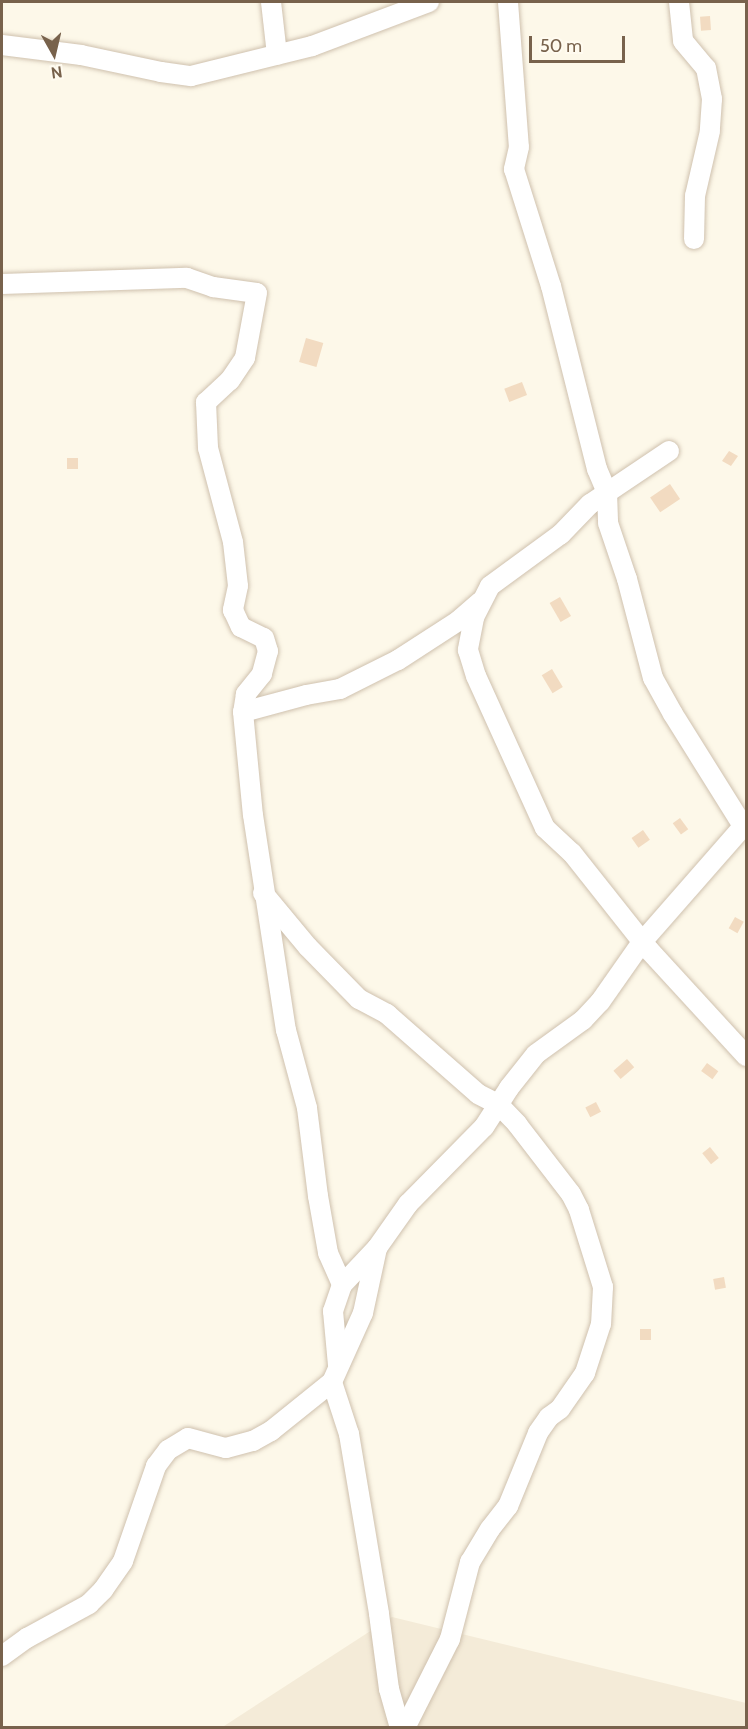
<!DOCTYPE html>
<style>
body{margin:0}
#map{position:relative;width:748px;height:1729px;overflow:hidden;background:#fdf8e9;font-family:Cabin,sans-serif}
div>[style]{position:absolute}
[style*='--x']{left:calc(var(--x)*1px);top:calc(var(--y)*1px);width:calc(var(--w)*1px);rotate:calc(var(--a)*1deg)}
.residential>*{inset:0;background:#f4ebd8}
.building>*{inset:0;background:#f2dbc1;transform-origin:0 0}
.roads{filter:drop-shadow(0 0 2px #cfc1ae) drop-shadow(0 0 2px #cfc1ae)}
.minor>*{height:20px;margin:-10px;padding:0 10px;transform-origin:10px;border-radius:10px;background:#fff}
span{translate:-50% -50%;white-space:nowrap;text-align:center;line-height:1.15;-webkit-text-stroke:6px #fffbf0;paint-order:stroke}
.frame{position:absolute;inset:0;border:3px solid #78624c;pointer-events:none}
.north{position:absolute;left:24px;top:24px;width:60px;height:60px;-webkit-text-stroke:4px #fffbf0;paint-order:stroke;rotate:172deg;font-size:16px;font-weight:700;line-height:24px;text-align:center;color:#78624c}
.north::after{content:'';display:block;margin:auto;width:21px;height:27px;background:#78624c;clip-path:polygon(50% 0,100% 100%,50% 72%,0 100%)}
.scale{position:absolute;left:529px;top:36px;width:96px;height:27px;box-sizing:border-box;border:3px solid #78624c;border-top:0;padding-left:8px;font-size:18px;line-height:21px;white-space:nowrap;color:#78624c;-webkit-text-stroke:4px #fffbf0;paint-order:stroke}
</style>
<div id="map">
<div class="residential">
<div style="clip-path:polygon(392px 1617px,746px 1703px,746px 1728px,221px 1728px)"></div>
</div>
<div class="building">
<div style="left:710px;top:16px;width:14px;height:10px;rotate:86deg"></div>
<div style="left:306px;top:338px;width:18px;height:25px;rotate:16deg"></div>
<div style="left:522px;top:382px;width:14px;height:19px;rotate:69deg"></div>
<div style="clip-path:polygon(729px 451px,738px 456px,731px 466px,722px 461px)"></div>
<div style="left:67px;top:458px;width:11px;height:11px"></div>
<div style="left:670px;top:484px;width:18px;height:24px;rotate:56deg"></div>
<div style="left:560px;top:597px;width:22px;height:12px;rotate:60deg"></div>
<div style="left:552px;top:669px;width:21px;height:12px;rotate:59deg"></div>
<div style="left:680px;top:818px;width:14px;height:9px;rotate:54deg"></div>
<div style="left:643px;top:830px;width:12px;height:14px;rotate:55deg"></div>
<div style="left:735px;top:917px;width:10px;height:13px;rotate:29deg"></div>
<div style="left:627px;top:1059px;width:11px;height:18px;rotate:49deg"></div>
<div style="left:707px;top:1063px;width:14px;height:10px;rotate:36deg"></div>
<div style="left:596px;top:1102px;width:11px;height:12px;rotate:63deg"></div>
<div style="left:710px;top:1147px;width:14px;height:10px;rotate:51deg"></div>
<div style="left:724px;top:1277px;width:11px;height:11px;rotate:80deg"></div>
<div style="left:640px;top:1329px;width:11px;height:11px"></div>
</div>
<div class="roads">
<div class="minor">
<div style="--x:271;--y:2;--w:53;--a:83.5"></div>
<div style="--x:508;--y:2;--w:145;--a:85.7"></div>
<div style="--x:519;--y:147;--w:23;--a:103"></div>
<div style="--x:514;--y:169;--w:123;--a:72.5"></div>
<div style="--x:551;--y:286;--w:189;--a:75.9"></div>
<div style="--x:597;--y:469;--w:25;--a:67"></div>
<div style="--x:607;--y:492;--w:31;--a:88"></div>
<div style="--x:608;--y:523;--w:59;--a:71.3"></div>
<div style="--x:627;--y:579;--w:102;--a:75.3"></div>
<div style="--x:653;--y:678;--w:41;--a:60.9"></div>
<div style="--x:673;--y:714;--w:132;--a:58"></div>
<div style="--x:679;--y:2;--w:39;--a:84"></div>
<div style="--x:683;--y:41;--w:35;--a:50"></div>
<div style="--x:706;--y:68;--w:32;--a:79"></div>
<div style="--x:712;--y:99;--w:32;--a:94"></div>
<div style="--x:710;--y:131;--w:67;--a:103"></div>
<div style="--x:695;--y:196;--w:43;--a:91.3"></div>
<div style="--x:2;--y:45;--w:80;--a:7.2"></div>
<div style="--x:81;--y:55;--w:82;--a:12"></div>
<div style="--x:161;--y:72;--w:30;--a:8"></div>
<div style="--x:191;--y:76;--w:125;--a:-13.9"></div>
<div style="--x:312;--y:46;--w:125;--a:-20.6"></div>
<div style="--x:2;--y:284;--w:185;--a:-1.9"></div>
<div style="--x:187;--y:278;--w:28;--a:19"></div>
<div style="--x:213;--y:287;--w:44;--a:7.8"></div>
<div style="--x:257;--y:293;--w:66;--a:100.5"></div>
<div style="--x:245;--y:358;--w:27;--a:124"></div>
<div style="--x:230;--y:380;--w:33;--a:137"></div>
<div style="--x:206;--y:402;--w:46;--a:87.5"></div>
<div style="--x:208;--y:448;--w:97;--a:75.1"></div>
<div style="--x:233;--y:542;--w:44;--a:83.5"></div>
<div style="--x:238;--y:586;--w:25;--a:102"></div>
<div style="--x:233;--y:610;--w:19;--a:65"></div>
<div style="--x:241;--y:627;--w:25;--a:26"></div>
<div style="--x:264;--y:638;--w:14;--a:73"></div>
<div style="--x:268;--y:651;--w:24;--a:105"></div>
<div style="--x:262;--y:674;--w:26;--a:129"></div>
<div style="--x:246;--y:694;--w:18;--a:99"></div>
<div style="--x:243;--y:712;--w:103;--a:84.5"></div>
<div style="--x:253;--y:815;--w:218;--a:81.3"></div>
<div style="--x:286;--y:1030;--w:81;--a:74.9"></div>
<div style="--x:307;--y:1108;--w:89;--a:82.9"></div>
<div style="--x:318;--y:1196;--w:58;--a:80"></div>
<div style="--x:328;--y:1253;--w:35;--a:66"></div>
<div style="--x:669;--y:451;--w:95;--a:146.1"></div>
<div style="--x:590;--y:504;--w:42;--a:134"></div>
<div style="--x:561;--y:534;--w:88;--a:143.8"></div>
<div style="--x:490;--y:586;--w:36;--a:117"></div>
<div style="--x:474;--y:618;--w:33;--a:101"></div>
<div style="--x:468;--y:650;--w:27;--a:73"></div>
<div style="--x:476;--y:676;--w:167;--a:65.6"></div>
<div style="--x:545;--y:828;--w:37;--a:43"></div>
<div style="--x:572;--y:853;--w:124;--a:51.6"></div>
<div style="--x:649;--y:950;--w:144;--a:47.5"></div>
<div style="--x:243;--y:712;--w:65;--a:-15.1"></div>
<div style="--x:306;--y:695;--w:35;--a:-10"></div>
<div style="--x:340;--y:689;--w:65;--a:-26.6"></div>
<div style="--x:398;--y:660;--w:72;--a:-33"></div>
<div style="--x:458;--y:621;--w:29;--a:-41"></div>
<div style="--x:263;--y:893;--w:70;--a:50.2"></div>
<div style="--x:308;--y:947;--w:73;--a:45.6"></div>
<div style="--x:359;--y:999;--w:32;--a:28"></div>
<div style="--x:387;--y:1014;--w:121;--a:41.3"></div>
<div style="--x:478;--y:1094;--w:22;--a:27"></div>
<div style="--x:498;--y:1104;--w:28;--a:46"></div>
<div style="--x:517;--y:1124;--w:88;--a:52.4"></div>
<div style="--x:571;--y:1194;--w:18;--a:63"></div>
<div style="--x:579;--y:1210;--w:81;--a:72.7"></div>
<div style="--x:603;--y:1287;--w:37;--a:93"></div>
<div style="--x:601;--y:1324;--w:52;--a:108.1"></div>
<div style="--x:585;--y:1373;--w:44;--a:124.8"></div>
<div style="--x:560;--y:1409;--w:14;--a:144"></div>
<div style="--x:549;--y:1417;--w:19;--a:125"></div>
<div style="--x:538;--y:1433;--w:79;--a:112.3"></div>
<div style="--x:508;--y:1506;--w:29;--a:128"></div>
<div style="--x:490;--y:1529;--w:39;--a:121"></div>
<div style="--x:470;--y:1562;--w:80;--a:104.6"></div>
<div style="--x:450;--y:1639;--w:100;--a:116.8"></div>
<div style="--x:338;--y:1365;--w:54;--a:-95.3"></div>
<div style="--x:333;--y:1311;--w:28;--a:-71"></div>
<div style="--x:342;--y:1285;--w:51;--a:-46.6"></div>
<div style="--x:377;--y:1248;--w:54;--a:-54.8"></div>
<div style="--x:408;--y:1204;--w:108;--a:-45.4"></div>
<div style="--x:484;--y:1127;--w:46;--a:-57.3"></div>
<div style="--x:509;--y:1088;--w:43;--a:-51.5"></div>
<div style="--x:536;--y:1054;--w:58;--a:-35.9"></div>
<div style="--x:583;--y:1020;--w:25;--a:-47"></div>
<div style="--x:600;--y:1002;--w:73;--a:-55"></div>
<div style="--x:642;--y:942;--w:158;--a:-48.8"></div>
<div style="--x:332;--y:1382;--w:55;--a:71.9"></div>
<div style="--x:349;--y:1434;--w:182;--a:80.5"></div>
<div style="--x:379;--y:1614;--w:76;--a:82.4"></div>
<div style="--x:389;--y:1689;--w:41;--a:74.2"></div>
<div style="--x:2;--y:1656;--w:31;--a:-36"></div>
<div style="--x:27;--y:1638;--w:71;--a:-28.7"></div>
<div style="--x:89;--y:1604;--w:20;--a:-45"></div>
<div style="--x:103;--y:1590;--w:35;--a:-55"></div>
<div style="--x:123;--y:1561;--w:101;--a:-70.8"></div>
<div style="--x:156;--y:1466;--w:20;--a:-53"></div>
<div style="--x:168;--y:1450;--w:23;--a:-31"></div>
<div style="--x:188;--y:1438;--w:39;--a:15"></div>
<div style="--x:226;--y:1448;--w:28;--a:-15"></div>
<div style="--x:253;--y:1441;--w:21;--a:-29"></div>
<div style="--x:271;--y:1431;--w:78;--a:-38.8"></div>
<div style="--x:332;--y:1382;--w:76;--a:-65.8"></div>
<div style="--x:363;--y:1313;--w:66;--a:-77.8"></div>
</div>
</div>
<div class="frame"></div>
<div class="north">N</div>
<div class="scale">50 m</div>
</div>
